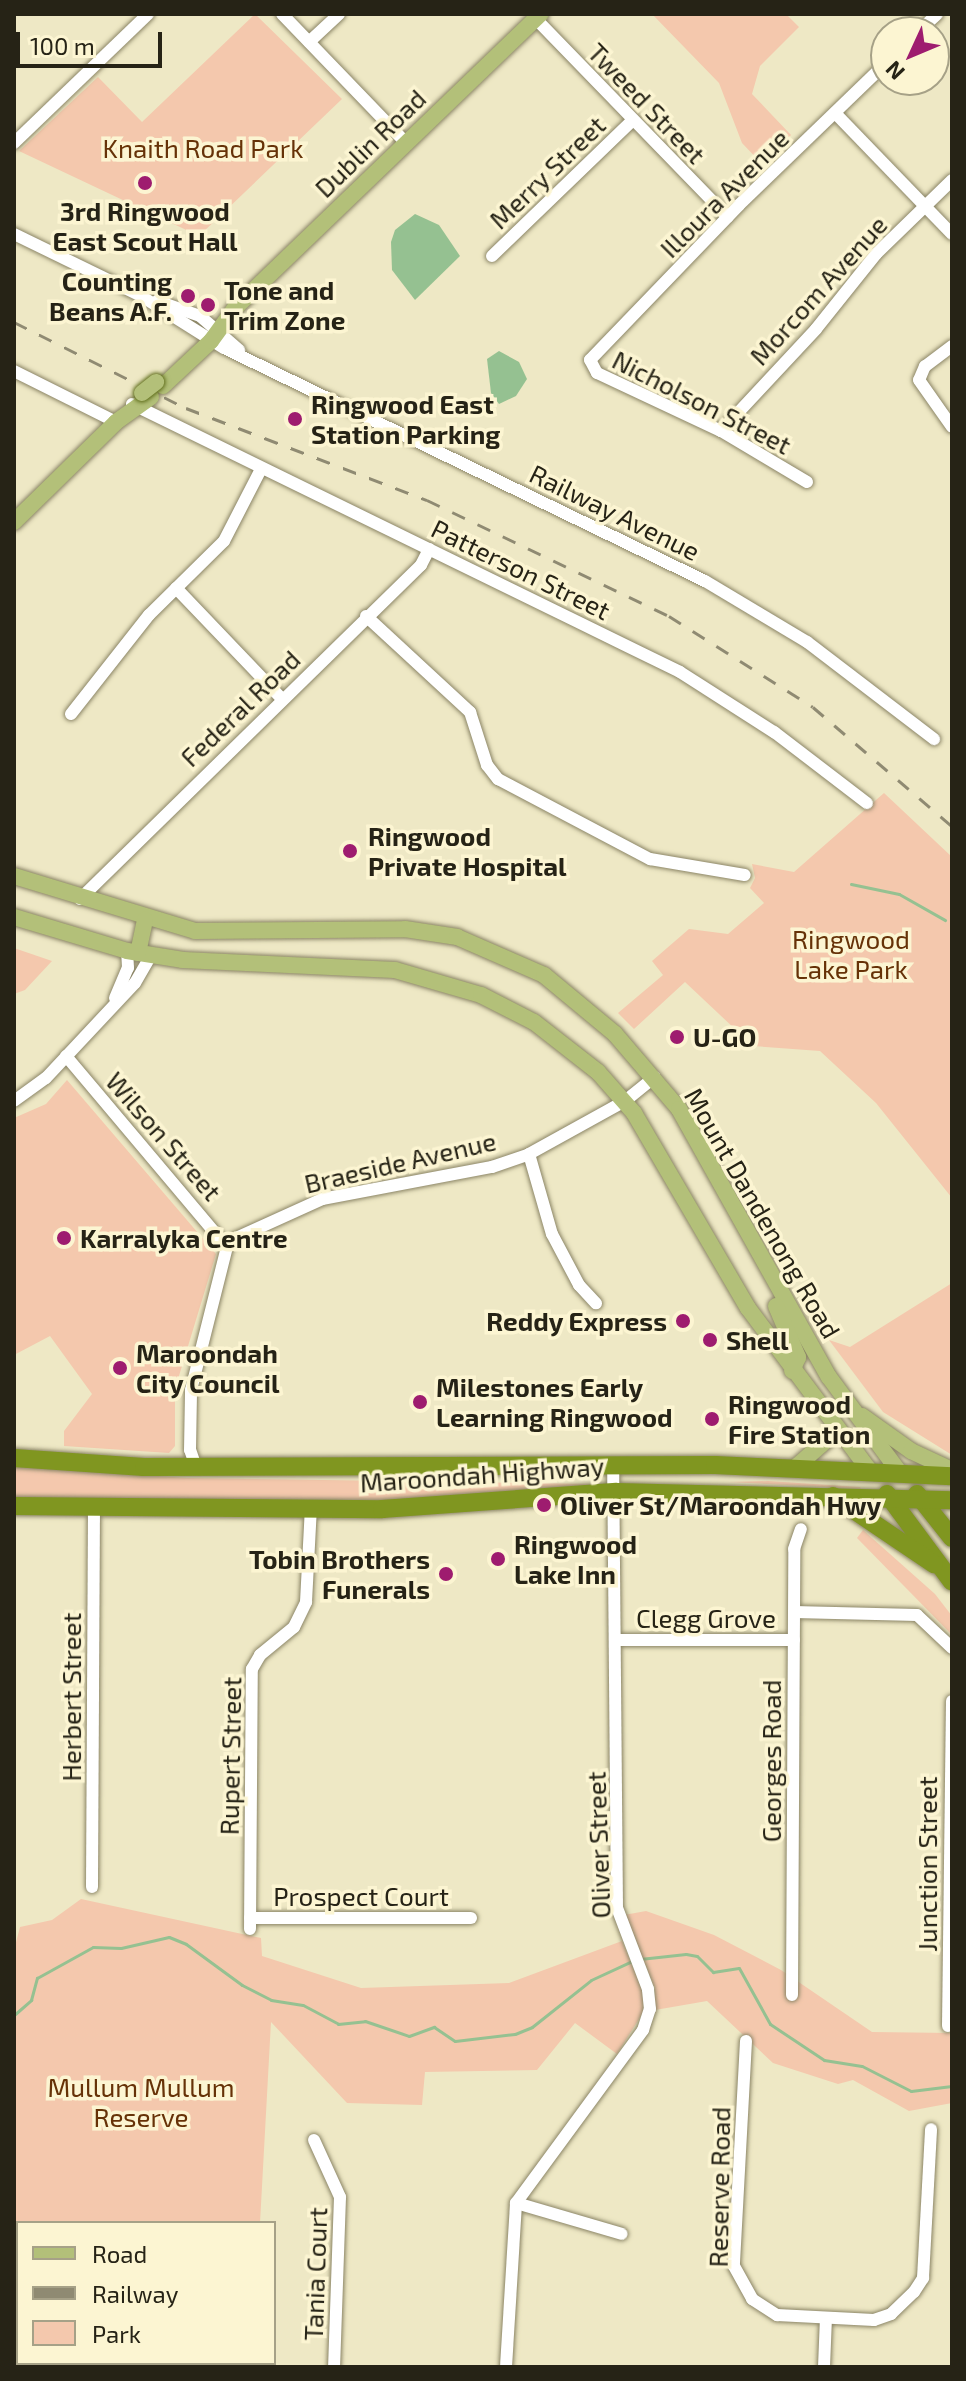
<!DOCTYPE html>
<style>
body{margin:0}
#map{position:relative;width:966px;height:2381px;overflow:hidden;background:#eee8c5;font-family:"Exo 2",sans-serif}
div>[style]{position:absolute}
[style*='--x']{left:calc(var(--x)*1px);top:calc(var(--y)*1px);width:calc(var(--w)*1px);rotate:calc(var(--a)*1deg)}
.green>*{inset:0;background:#f4c8ad}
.water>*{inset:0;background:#95c191}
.stream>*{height:3px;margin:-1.5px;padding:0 1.5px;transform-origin:1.5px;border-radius:1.5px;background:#95c191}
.roads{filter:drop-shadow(0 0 2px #8b8566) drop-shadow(0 0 2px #8b8566)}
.minor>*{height:12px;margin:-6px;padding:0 6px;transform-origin:6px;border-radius:6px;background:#fff}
.major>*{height:16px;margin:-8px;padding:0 8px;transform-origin:8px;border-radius:8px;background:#b3c079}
.highway>*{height:18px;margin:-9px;padding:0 9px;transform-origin:9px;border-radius:9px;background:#809620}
.rail>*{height:3px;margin-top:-1.5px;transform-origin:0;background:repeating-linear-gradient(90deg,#8f8a72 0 14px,transparent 0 28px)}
.bridges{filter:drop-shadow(0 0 2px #606e1c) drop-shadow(0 0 2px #606e1c)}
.major-bridge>*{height:16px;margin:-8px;padding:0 8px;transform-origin:8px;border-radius:8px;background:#b3c079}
.dots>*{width:22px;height:22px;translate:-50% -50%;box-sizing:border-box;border:4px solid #fcf5d2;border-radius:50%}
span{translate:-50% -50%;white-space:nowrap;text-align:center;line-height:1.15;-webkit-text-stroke:7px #fcf5d2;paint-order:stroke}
.street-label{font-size:26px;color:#262316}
.park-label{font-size:26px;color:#663207}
.poi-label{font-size:26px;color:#262316;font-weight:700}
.right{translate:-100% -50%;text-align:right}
.left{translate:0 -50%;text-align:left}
.frame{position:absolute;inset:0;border:16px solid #262316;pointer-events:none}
.legend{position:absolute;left:16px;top:2221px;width:260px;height:144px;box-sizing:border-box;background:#fcf5d2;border:2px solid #a6a187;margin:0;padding:10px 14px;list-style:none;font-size:24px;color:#262316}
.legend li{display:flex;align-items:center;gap:16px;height:40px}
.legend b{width:40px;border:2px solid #a6a187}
.north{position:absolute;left:870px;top:16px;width:80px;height:80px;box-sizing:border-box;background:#fcf5d2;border:2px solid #a6a187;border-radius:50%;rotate:226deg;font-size:22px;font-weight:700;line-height:32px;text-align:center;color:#262316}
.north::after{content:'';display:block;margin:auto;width:28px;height:36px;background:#9e1c6f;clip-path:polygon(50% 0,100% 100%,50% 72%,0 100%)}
.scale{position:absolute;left:16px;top:32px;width:146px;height:36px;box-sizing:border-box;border:4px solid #262316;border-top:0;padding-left:10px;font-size:24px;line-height:28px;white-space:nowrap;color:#262316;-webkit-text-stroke:6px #fcf5d2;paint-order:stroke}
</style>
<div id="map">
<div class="green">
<div style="clip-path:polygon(255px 14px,342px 99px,199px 236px,19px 151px,98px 77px,142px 122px)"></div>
<div style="clip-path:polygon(652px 14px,786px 14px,799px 27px,760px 66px,752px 94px,791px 135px,762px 164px,742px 143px,719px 83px)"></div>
<div style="clip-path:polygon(884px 793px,952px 857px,952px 1198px,876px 1103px,820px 1051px,753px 1046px,685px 982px,634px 1029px,618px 1013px,663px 975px,652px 961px,689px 929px,728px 934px,764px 903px,750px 888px,755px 878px,752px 864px,794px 872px)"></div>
<div style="clip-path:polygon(14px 948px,52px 961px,25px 990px,14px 994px)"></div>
<div style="clip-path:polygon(67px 1080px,216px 1254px,175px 1389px,175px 1446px,169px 1453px,64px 1446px,64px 1431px,92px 1394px,50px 1336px,14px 1355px,14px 1118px,46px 1104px)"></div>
<div style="clip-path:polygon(952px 1283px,952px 1455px,883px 1412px,829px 1340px,850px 1347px)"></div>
<div style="clip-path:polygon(14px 1466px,187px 1478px,595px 1484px,404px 1500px,14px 1498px)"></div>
<div style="clip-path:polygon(768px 1481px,860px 1487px,861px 1489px,729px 1482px)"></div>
<div style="clip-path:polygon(863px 1530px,935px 1594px,952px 1616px,952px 1635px,857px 1538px)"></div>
<div style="clip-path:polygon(81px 1899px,261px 1938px,262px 1956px,361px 1988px,509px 1983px,622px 1941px,642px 1990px,644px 2011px,617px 2054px,575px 2023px,537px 2070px,425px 2072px,422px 2105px,347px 2103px,271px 2022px,260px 2223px,18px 2223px,18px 2363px,253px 2363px,253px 2367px,14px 2367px,14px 1950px,20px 1927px,52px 1920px)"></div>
<div style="clip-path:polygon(646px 1911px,714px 1935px,781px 1970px,872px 2032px,952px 2033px,952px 2103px,909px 2111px,853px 2080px,838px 2084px,773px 2063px,707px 2001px,655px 2010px,655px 1988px,624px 1915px)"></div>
</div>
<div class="water">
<div style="clip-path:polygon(415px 214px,439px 225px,460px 256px,415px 300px,392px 270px,391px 242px,395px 230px)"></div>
<div style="clip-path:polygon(499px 351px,519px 362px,527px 379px,516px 396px,499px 404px,491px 393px,487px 359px)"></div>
</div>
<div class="stream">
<div style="--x:851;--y:884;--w:49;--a:11.8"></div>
<div style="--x:899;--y:894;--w:53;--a:29.5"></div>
<div style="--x:640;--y:1959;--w:46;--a:-6.2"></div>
<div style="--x:686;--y:1954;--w:11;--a:10"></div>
<div style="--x:697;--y:1956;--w:23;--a:45"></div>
<div style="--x:713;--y:1972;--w:26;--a:-9"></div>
<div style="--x:739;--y:1968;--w:64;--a:61"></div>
<div style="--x:770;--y:2024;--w:65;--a:33.7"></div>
<div style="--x:824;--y:2060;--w:38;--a:9"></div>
<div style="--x:862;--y:2066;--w:55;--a:27"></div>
<div style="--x:911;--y:2091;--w:41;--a:-7"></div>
<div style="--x:14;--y:2015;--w:23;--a:-41"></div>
<div style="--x:31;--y:2000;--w:23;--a:-75"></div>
<div style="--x:37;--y:1978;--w:64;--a:-29"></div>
<div style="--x:93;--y:1947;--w:28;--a:2"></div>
<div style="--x:121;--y:1948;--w:49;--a:-12.9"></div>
<div style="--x:169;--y:1937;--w:18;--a:22"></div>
<div style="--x:186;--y:1944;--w:69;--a:36.2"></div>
<div style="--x:242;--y:1985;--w:33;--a:27"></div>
<div style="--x:271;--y:2000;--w:32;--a:9"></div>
<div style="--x:303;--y:2005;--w:40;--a:28"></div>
<div style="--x:338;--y:2024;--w:27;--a:-6"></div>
<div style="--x:365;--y:2021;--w:46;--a:18.8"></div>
<div style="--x:409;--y:2036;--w:27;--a:-20"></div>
<div style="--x:434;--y:2027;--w:25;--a:34"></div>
<div style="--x:455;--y:2041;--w:60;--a:-6.7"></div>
<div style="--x:515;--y:2034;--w:18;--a:-22"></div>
<div style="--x:532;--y:2027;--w:75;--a:-38.5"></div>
<div style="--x:591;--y:1980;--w:45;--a:-24.9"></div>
</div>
<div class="roads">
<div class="minor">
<div style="--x:282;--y:14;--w:178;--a:46.1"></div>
<div style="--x:535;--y:18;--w:277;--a:45.9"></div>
<div style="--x:918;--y:32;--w:26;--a:-43"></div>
<div style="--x:309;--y:42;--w:41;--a:-43"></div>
<div style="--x:835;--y:113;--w:168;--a:46"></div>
<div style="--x:14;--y:143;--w:186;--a:-43.9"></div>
<div style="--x:14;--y:234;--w:141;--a:26"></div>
<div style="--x:141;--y:296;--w:98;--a:32.1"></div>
<div style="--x:224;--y:348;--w:534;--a:25.85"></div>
<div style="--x:705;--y:581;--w:119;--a:30.9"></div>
<div style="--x:807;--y:642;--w:160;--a:37.4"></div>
<div style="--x:492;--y:256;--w:196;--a:-44"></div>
<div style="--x:157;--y:301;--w:46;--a:19.2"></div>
<div style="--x:200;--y:316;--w:52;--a:41.1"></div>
<div style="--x:952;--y:346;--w:34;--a:143"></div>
<div style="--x:925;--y:366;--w:15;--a:113"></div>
<div style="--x:919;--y:380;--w:57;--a:54.9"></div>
<div style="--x:14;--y:371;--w:114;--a:26.6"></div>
<div style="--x:132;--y:404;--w:610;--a:26.06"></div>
<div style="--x:680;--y:672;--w:112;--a:32.6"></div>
<div style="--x:774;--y:732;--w:117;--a:37.4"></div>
<div style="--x:721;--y:431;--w:139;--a:-47"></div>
<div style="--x:816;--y:329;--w:96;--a:-51.3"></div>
<div style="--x:876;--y:254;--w:106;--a:-44.2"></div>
<div style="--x:807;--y:482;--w:100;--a:-149.3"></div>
<div style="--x:721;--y:431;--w:137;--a:-154.9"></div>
<div style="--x:597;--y:373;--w:15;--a:-118"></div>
<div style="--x:590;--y:360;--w:215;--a:-46.1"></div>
<div style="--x:739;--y:205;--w:204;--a:-44"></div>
<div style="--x:176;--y:588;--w:152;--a:46.3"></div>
<div style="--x:366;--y:616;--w:142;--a:42.7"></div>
<div style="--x:470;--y:712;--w:56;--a:72.2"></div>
<div style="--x:487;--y:765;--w:18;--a:52"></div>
<div style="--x:498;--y:779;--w:172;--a:27.8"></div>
<div style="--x:650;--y:859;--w:96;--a:9.6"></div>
<div style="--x:71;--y:714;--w:126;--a:-51.8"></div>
<div style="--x:149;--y:615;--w:105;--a:-44.6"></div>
<div style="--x:224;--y:541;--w:81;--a:-62.8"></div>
<div style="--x:80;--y:899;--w:477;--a:-44.4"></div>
<div style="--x:421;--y:565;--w:18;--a:-63"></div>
<div style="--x:115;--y:998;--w:33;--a:-67"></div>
<div style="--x:128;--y:968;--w:17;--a:-93"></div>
<div style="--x:66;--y:1056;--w:250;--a:49.9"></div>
<div style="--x:14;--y:1101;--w:39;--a:-36"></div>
<div style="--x:46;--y:1078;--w:130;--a:-46.9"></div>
<div style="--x:135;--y:983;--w:32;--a:-60"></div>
<div style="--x:529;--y:1154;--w:83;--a:74"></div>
<div style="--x:552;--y:1234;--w:58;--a:62.1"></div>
<div style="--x:579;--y:1285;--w:25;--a:47"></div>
<div style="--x:196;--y:1467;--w:18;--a:-109"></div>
<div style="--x:190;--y:1450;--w:60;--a:-89"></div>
<div style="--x:191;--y:1390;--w:147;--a:-75.9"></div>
<div style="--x:227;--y:1247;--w:11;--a:-49"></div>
<div style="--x:234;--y:1239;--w:97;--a:-24.4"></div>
<div style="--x:322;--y:1199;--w:173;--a:-10.7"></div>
<div style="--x:492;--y:1167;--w:39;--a:-19"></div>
<div style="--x:529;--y:1154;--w:110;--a:-28.9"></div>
<div style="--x:625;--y:1101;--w:38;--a:-39"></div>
<div style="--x:794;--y:1612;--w:123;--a:1.4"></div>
<div style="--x:917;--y:1615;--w:48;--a:43.3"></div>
<div style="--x:618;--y:1640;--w:176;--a:0"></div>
<div style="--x:92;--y:1887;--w:380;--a:-89.7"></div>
<div style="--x:250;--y:1918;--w:221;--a:0"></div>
<div style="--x:250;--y:1929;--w:260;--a:-89.6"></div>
<div style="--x:252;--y:1669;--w:16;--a:-60"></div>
<div style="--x:260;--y:1655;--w:44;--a:-39.5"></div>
<div style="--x:294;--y:1627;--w:28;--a:-64"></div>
<div style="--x:306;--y:1602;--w:94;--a:-87"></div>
<div style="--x:792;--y:1995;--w:446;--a:-89.7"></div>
<div style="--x:794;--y:1549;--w:21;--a:-71"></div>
<div style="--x:948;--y:2026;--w:325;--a:-89.3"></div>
<div style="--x:746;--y:2041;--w:225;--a:93.1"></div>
<div style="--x:734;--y:2266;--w:38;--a:61"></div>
<div style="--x:752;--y:2299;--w:30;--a:33"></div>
<div style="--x:777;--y:2315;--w:97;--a:3"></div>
<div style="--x:874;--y:2320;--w:18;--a:-19"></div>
<div style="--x:891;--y:2314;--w:32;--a:-44"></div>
<div style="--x:914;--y:2292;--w:17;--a:-57"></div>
<div style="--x:923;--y:2278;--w:149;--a:-86.9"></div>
<div style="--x:314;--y:2140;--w:63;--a:65.5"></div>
<div style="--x:340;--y:2197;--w:170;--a:92"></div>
<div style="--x:516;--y:2203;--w:110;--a:16.3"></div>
<div style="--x:506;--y:2367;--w:164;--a:-86.5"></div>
<div style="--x:516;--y:2203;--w:215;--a:-53.7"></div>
<div style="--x:643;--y:2030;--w:22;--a:-72"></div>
<div style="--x:650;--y:2009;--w:20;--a:-96"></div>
<div style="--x:648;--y:1989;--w:87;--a:-110.9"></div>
<div style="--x:617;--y:1908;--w:442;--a:-90.5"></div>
<div style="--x:824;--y:2367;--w:49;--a:-87.7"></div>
</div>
<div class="major">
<div style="--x:163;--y:386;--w:66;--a:-43.2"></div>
<div style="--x:211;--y:341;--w:41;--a:-54"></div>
<div style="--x:235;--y:308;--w:424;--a:-43.9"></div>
<div style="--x:14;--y:522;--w:143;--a:-44.4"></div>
<div style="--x:116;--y:422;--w:43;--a:-35.5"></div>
<div style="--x:14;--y:876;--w:189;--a:16.9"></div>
<div style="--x:195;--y:931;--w:210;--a:-0.5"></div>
<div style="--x:405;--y:929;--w:53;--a:8.7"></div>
<div style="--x:457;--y:937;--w:95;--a:23.6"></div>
<div style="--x:544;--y:975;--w:92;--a:39.7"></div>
<div style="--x:615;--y:1034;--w:99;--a:49.5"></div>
<div style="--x:679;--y:1109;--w:307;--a:60.8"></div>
<div style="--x:829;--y:1377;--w:119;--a:53.5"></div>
<div style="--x:14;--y:917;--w:118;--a:16.7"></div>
<div style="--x:127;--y:951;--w:57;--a:9.1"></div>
<div style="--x:183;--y:960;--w:212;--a:2.7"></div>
<div style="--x:395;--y:970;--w:90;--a:16.2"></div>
<div style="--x:481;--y:995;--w:59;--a:27"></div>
<div style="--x:534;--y:1022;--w:81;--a:38"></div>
<div style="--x:598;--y:1072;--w:55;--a:48.7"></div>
<div style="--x:634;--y:1113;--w:226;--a:59.7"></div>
<div style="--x:748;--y:1308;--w:204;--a:53.2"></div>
<div style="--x:138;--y:953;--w:34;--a:-78"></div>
<div style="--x:776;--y:1306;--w:56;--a:66.7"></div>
<div style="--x:798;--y:1357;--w:15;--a:113"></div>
<div style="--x:862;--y:1416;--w:60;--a:35.5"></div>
<div style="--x:911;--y:1451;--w:45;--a:24.9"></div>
<div style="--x:797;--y:1466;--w:55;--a:-41.3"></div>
</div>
<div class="highway">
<div style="--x:14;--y:1458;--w:130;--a:4"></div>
<div style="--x:144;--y:1467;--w:571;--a:-0.2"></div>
<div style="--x:715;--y:1465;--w:237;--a:2.7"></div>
<div style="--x:887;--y:1494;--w:109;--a:53.5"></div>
<div style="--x:917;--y:1494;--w:56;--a:51.5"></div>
<div style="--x:833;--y:1496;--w:122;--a:34"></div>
<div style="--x:14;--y:1506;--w:368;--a:0.5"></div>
<div style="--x:382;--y:1509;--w:235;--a:-4.2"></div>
<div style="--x:616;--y:1492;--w:336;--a:1.4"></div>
</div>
</div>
<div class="rail">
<div style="--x:14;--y:322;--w:192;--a:26.6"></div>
<div style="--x:186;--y:408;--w:258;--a:20.9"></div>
<div style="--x:427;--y:500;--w:268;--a:25.6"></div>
<div style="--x:669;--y:616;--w:170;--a:32.3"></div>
<div style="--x:813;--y:707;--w:183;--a:40.6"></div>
</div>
<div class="bridges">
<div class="major-bridge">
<div style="--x:142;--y:393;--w:18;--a:-38"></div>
</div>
</div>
<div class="dots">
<div style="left:145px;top:183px;background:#9e1c6f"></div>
<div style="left:188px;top:296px;background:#9e1c6f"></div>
<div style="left:208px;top:305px;background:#9e1c6f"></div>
<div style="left:295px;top:419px;background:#9e1c6f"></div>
<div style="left:350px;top:851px;background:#9e1c6f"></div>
<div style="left:677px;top:1037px;background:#9e1c6f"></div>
<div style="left:64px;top:1238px;background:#9e1c6f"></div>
<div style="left:683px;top:1321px;background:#9e1c6f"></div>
<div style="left:710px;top:1340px;background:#9e1c6f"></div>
<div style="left:120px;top:1368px;background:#9e1c6f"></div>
<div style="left:420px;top:1402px;background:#9e1c6f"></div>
<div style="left:712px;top:1419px;background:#9e1c6f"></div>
<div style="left:544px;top:1505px;background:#9e1c6f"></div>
<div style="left:498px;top:1559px;background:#9e1c6f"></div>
<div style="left:446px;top:1574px;background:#9e1c6f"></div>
</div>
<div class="street-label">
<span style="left:647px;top:103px;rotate:46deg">Tweed Street</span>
<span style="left:370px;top:143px;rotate:-44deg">Dublin Road</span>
<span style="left:547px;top:172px;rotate:-44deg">Merry Street</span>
<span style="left:724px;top:193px;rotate:-45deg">Illoura Avenue</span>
<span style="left:818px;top:290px;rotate:-48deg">Morcom Avenue</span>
<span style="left:702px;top:402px;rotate:27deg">Nicholson Street</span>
<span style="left:615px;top:512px;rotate:26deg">Railway Avenue</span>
<span style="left:521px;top:569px;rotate:26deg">Patterson Street</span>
<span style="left:240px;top:708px;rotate:-44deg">Federal Road</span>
<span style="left:164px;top:1136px;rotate:49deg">Wilson Street</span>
<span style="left:400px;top:1162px;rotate:-13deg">Braeside Avenue</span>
<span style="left:763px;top:1213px;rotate:60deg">Mount Dandenong Road</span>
<span style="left:482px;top:1474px;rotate:-4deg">Maroondah Highway</span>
<span style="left:706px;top:1618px">Clegg Grove</span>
<span style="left:71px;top:1697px;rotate:-90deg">Herbert Street</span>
<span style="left:230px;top:1756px;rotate:-89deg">Rupert Street</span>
<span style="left:771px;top:1761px;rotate:-90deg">Georges Road</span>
<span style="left:598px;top:1845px;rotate:-92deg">Oliver Street</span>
<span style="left:927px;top:1864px;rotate:-90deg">Junction Street</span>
<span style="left:361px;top:1896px">Prospect Court</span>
<span style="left:719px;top:2187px;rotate:-89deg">Reserve Road</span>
<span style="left:315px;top:2274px;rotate:-88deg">Tania Court</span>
</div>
<div class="park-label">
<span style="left:203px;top:148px">Knaith Road Park</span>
<span style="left:851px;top:954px">Ringwood<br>Lake Park</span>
<span style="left:141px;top:2102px">Mullum Mullum<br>Reserve</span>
</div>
<div class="poi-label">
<span style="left:145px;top:226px">3rd Ringwood<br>East Scout Hall</span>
<span class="right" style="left:172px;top:296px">Counting<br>Beans A.F.</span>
<span class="left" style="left:224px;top:305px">Tone and<br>Trim Zone</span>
<span class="left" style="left:311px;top:419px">Ringwood East<br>Station Parking</span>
<span class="left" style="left:368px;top:851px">Ringwood<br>Private Hospital</span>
<span class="left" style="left:693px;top:1037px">U-GO</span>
<span class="left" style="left:80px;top:1238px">Karralyka Centre</span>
<span class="right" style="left:667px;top:1321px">Reddy Express</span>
<span class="left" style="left:726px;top:1340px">Shell</span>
<span class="left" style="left:136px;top:1368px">Maroondah<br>City Council</span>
<span class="left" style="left:436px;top:1402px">Milestones Early<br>Learning Ringwood</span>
<span class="left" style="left:728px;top:1419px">Ringwood<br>Fire Station</span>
<span class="left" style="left:560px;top:1505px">Oliver St/Maroondah Hwy</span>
<span class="left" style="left:514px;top:1559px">Ringwood<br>Lake Inn</span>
<span class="right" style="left:430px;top:1574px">Tobin Brothers<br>Funerals</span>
</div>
<div class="frame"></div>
<ul class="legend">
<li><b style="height:10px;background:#b3c079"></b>Road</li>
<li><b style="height:10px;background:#8f8a72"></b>Railway</li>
<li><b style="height:22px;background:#f4c8ad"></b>Park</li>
</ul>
<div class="north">N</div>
<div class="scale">100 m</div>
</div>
